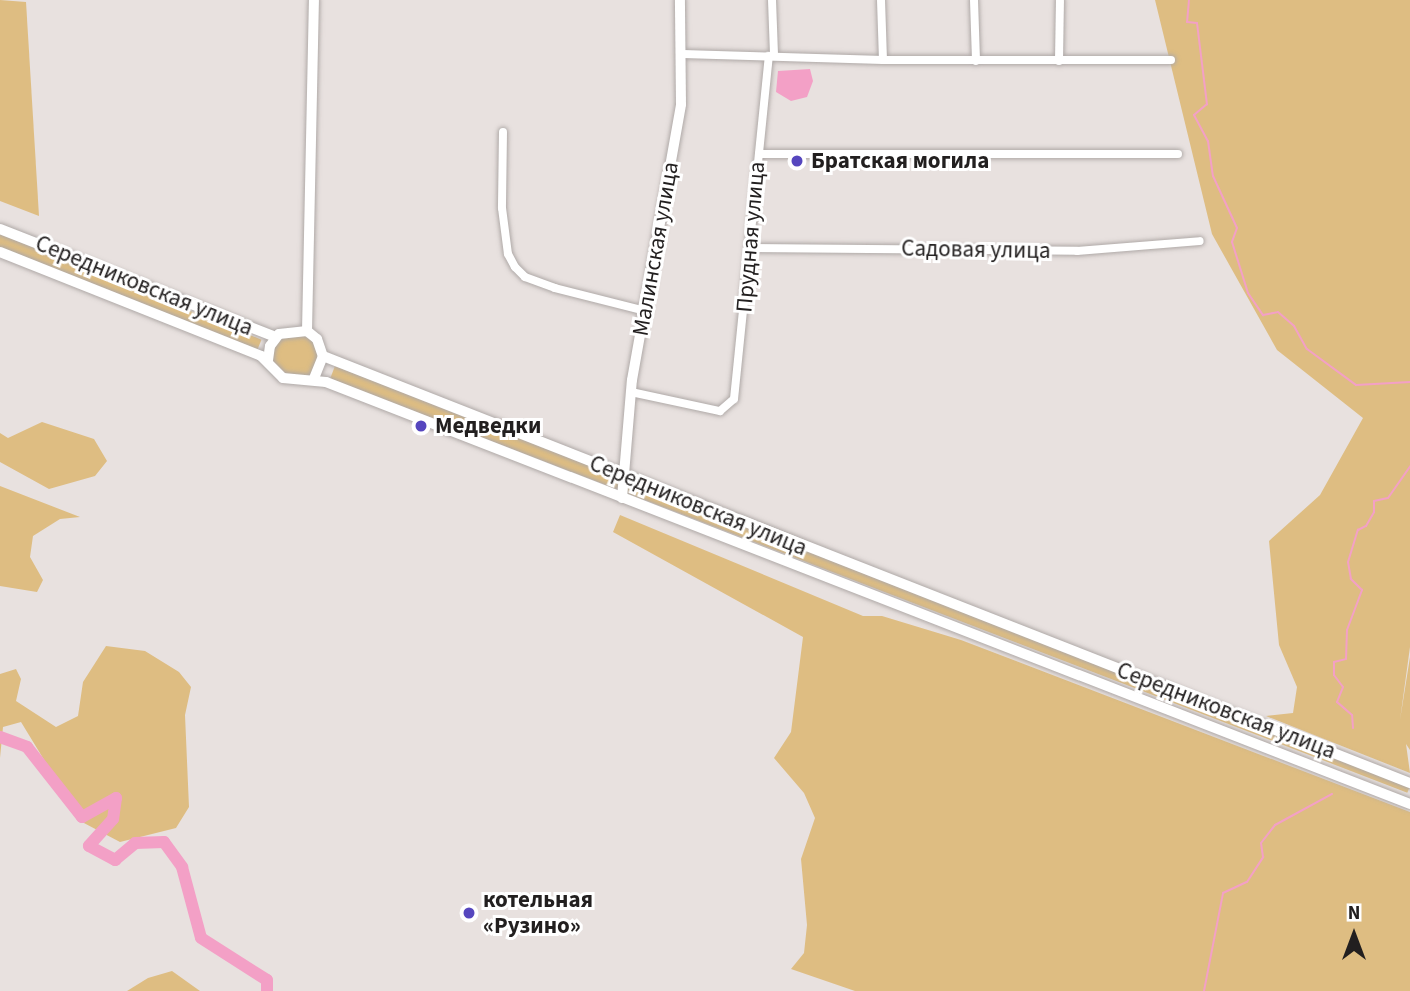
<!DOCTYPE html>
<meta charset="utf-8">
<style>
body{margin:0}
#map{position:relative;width:1410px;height:991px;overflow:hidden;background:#e8e1df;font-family:"Source Sans 3",sans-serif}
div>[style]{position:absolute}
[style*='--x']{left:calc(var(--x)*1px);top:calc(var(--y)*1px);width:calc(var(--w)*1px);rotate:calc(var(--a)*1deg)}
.green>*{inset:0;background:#debd82;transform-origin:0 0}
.water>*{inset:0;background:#f3a0c6}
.stream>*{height:2px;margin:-1px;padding:0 1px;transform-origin:1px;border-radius:1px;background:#f3a0c6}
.river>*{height:12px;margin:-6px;padding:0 6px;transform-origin:6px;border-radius:6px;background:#f3a0c6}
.roads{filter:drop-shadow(0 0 2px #afa9a7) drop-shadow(0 0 2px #afa9a7)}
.street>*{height:8px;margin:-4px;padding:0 4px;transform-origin:4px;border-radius:4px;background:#fff}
.secondary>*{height:10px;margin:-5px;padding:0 5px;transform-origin:5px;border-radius:5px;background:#fff}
.dots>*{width:19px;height:19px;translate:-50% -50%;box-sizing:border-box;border:4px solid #fff;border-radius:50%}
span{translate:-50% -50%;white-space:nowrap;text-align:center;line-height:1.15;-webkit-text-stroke:6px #fff;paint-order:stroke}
.poi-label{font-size:23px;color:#221f1f;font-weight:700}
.left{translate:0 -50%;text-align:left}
.street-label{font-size:23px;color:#221f1f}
.north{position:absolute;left:1319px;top:900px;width:70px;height:70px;-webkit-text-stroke:5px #fff;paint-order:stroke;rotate:0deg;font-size:19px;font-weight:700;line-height:28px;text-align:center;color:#221f1f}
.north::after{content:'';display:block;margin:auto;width:24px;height:32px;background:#221f1f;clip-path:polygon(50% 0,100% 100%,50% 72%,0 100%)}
</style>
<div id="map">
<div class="green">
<div style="clip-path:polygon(0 0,26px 2px,39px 216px,0 201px)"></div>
<div style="clip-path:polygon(1155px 0,1410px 0,1410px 647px,1400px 720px,1410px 657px,1410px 750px,1406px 744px,1410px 773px,1266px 716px,1293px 713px,1297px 687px,1279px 645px,1269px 541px,1320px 495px,1363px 418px,1277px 350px,1212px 234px)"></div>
<div style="left:0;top:234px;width:282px;height:14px;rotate:22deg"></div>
<div style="clip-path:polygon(286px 333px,309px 335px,320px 354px,311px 375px,292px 380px,273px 365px,272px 351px)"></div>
<div style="left:335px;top:366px;width:1154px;height:14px;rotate:21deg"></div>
<div style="clip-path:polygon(42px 422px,94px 439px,107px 461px,95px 476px,49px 489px,0 462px,0 433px,8px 438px)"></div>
<div style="clip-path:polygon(0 486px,80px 517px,60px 519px,33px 536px,30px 557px,43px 580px,37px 592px,0 586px)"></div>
<div style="clip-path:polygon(620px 515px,863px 616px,882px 616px,961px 640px,1410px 812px,1410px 991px,855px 991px,791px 969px,804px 953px,807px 925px,801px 859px,815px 818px,804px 793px,774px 758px,791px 732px,803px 637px,613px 532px)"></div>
<div style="clip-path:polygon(106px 646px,145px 651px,179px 672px,191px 687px,185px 715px,189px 807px,176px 828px,120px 842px,82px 822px,21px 722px,3px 727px,0 758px,0 674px,16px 669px,21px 679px,16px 701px,56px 727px,78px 716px,83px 682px)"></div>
<div style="clip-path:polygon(172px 971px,200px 991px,127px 991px,148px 978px)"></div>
</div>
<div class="water">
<div style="clip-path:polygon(810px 69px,813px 81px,807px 97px,791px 101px,776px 92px,778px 71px)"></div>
</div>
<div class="stream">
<div style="--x:1189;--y:0;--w:22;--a:95"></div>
<div style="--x:1187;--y:22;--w:10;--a:6"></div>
<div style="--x:1197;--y:23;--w:82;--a:83"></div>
<div style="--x:1207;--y:104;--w:17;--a:140"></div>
<div style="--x:1194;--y:115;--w:30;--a:62"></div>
<div style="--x:1208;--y:141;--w:35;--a:82"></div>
<div style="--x:1213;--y:176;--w:57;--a:65.2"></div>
<div style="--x:1237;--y:228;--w:15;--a:110"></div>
<div style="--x:1232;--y:242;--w:53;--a:72.6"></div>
<div style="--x:1248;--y:293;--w:27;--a:56"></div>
<div style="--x:1263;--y:315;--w:15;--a:-11"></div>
<div style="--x:1278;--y:312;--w:21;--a:41"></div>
<div style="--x:1294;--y:326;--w:26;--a:61"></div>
<div style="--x:1307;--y:349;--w:61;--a:36.3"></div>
<div style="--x:1356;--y:385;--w:54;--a:-3.2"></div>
<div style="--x:1353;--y:728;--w:13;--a:-94"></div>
<div style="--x:1352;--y:715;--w:20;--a:-139"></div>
<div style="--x:1337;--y:702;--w:16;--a:-68"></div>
<div style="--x:1343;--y:687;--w:15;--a:-127"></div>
<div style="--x:1334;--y:675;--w:13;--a:-90"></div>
<div style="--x:1334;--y:662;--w:12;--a:-14"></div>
<div style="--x:1346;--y:659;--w:29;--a:-88"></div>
<div style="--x:1347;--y:630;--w:43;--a:-69.4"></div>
<div style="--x:1362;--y:590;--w:16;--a:-135"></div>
<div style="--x:1351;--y:579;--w:17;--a:-100"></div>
<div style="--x:1348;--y:562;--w:34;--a:-73"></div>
<div style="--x:1358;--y:530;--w:9;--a:-27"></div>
<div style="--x:1366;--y:526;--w:16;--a:-60"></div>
<div style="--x:1374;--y:512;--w:11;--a:-90"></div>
<div style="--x:1374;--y:501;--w:14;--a:-12"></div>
<div style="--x:1388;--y:498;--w:39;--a:-55"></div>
<div style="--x:1204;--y:991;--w:100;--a:-79"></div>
<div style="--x:1223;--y:893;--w:26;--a:-25"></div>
<div style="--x:1247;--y:882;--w:30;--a:-57"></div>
<div style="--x:1263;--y:857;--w:14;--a:-98"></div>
<div style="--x:1261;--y:843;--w:23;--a:-52"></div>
<div style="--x:1275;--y:825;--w:65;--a:-28.5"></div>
</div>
<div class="river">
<div style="--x:0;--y:737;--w:29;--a:20"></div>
<div style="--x:27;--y:747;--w:89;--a:51.8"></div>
<div style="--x:82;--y:817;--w:39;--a:-29"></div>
<div style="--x:116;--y:798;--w:21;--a:98"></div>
<div style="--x:113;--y:819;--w:36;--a:132"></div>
<div style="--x:89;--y:846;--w:30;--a:28"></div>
<div style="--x:115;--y:860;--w:26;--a:-40"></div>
<div style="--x:135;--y:843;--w:29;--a:-2"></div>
<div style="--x:164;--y:842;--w:31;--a:54"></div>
<div style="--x:182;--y:867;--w:73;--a:75"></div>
<div style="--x:201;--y:938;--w:78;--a:32.5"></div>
<div style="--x:267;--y:980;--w:11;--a:90"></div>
</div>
<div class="roads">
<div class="street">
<div style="--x:772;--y:0;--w:55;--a:87.9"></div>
<div style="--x:881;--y:0;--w:60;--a:88.1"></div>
<div style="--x:974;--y:0;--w:61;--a:88.1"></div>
<div style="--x:683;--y:54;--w:200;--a:1.7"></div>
<div style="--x:883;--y:60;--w:288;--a:0"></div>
<div style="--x:1059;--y:61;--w:61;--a:-89.1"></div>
<div style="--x:503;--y:132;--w:76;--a:90.8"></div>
<div style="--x:502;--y:208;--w:46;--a:82.6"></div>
<div style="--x:508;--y:254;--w:15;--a:62"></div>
<div style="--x:515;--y:267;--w:14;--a:45"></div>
<div style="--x:525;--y:277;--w:32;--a:20"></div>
<div style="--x:555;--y:288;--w:94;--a:14.2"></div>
<div style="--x:759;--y:154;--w:419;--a:0"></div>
<div style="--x:750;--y:248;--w:327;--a:0.5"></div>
<div style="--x:1077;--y:251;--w:123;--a:-4.6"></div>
<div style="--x:631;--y:392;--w:91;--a:12.1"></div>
<div style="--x:720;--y:411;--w:18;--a:-41"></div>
<div style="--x:734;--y:399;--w:345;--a:-84.2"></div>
</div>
<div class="secondary">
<div style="--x:0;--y:229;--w:296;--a:21.4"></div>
<div style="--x:0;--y:252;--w:281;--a:21.7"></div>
<div style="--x:261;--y:356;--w:31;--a:45"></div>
<div style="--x:283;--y:378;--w:43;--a:5.3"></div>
<div style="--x:326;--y:382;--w:1163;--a:21.27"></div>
<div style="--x:307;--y:331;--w:331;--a:-88.8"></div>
<div style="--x:323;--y:356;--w:1168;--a:21.45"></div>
<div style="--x:268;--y:360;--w:14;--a:-82"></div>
<div style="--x:270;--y:346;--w:15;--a:-53"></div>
<div style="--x:279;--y:334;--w:28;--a:-6"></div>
<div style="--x:307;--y:331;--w:13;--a:39"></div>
<div style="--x:317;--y:339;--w:18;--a:71"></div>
<div style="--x:323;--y:356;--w:24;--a:112"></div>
<div style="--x:622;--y:498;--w:118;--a:-85.2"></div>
<div style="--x:632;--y:380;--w:280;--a:-79.9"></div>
<div style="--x:681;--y:104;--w:104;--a:-90.6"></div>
</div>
</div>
<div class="dots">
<div style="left:797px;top:161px;background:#5646be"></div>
<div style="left:421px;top:426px;background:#5646be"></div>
<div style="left:469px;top:913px;background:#5646be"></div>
</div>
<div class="poi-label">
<span class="left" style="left:811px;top:161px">Братская могила</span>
<span class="left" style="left:435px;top:426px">Медведки</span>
<span class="left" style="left:483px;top:913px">котельная<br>«Рузино»</span>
</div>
<div class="street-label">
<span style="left:751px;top:237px;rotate:-85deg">Прудная улица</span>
<span style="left:656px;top:249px;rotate:-80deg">Малинская улица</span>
<span style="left:976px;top:250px;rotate:1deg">Садовая улица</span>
<span style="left:144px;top:286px;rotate:22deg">Середниковская улица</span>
<span style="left:698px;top:506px;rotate:22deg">Середниковская улица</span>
<span style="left:1226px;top:711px;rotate:21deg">Середниковская улица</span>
</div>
<div class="north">N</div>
</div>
